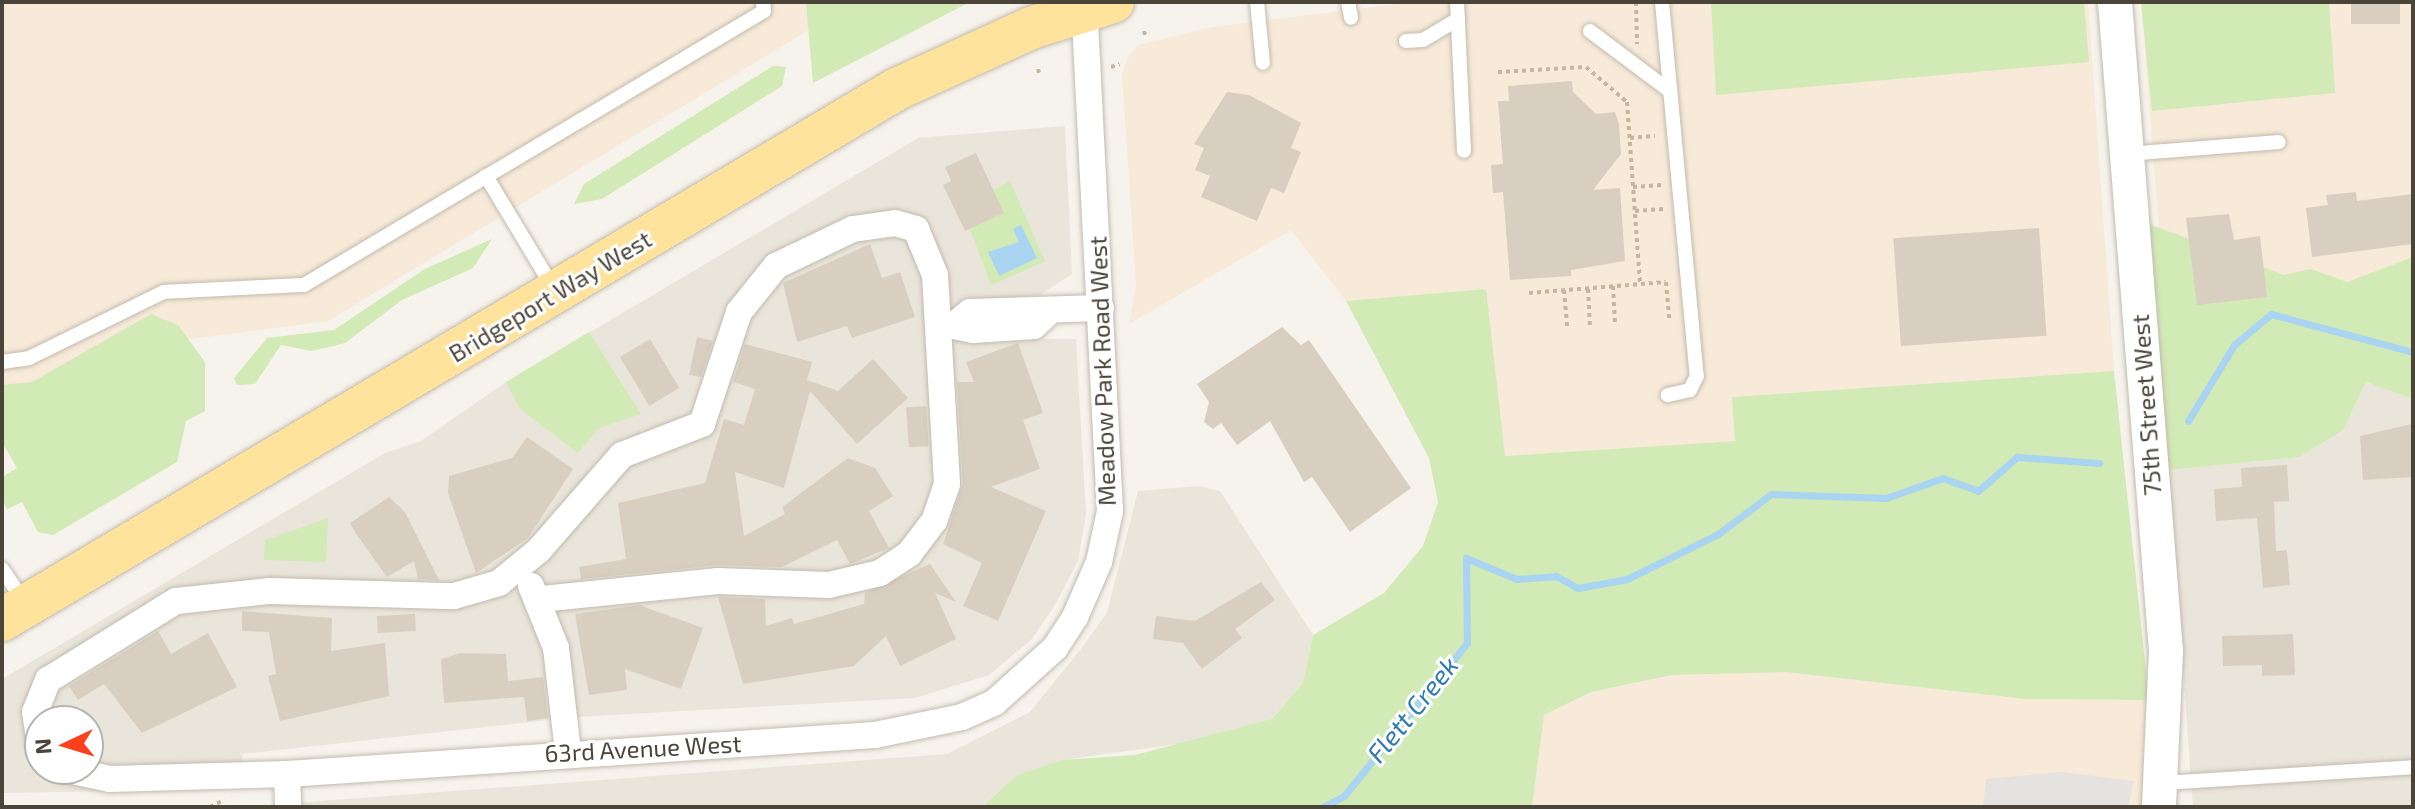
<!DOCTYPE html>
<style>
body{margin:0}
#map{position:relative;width:2415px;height:809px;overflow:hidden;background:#f6f3ec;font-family:"Exo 2",sans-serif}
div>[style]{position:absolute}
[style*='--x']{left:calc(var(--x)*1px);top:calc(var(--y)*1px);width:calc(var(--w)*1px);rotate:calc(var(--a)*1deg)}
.residential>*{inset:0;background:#eae5da}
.commercial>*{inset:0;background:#f7ead8}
.green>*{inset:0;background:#d2eab5}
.parking>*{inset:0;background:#e5e3e0}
.water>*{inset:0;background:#a9d4f2}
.stream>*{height:7px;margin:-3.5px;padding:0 3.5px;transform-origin:3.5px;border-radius:3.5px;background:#a9d4f2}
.building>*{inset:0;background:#d8cfc1;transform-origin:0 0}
.path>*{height:4px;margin-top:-2px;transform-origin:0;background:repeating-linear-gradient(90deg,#c4b79f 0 4px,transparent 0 8px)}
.roads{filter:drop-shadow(0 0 2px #c2bbae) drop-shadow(0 0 2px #c2bbae)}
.service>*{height:14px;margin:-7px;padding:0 7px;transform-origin:7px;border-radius:7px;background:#fff}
.minor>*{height:26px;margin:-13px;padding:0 13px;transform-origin:13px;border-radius:13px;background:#fff}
.tertiary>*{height:34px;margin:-17px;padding:0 17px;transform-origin:17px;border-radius:17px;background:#fff}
.primary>*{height:42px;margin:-21px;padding:0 21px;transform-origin:21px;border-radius:21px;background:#ffe39c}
span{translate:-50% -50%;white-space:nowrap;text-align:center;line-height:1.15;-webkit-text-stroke:6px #fff;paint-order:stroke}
.street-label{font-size:24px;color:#4b4439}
.water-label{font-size:26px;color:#2e7ab2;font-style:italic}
.frame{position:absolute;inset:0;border:4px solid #4b4439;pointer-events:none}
.north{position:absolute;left:24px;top:705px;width:80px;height:80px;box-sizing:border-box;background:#fff;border:2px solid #b7b4b0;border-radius:50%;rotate:266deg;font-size:22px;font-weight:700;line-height:32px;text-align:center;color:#4b4439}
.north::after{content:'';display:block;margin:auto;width:28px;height:36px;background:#fc3f1d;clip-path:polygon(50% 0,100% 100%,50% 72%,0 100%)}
</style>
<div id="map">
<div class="residential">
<div style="clip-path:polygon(evenodd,1065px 126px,1072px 274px,1040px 295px,991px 300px,993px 339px,1076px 339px,1086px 514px,1078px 561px,1055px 605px,1032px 639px,989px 675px,915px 698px,576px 717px,242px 754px,242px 769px,175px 790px,2px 793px,2px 679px,385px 453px,421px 441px,506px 382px,918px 138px,1065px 126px,40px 721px,88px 721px,88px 769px,40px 769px,40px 721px)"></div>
<div style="clip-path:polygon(2366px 382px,2413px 399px,2413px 807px,2193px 807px,2169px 470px,2300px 457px,2343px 430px)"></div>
<div style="clip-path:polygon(1199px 486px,1220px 491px,1313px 635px,1303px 683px,1272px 719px,1222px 738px,1062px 760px,1017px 775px,982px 807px,242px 807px,947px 754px,1030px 712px,1080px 650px,1107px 613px,1138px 491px)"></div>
</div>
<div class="commercial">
<div style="clip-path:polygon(2px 2px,806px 2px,809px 30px,328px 321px,113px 349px,2px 399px)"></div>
<div style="clip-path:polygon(1414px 2px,2088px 2px,2114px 371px,1732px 397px,1736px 441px,1504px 456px,1485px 289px,1346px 301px,1291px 230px,1129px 324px,1136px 285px,1122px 75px,1128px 57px,1138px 45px,1212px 27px)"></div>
<div style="clip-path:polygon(2141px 2px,2413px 2px,2413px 275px,2168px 344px)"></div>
<div style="clip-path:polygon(1786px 672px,2023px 699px,2149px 700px,2142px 807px,1532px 807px,1544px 715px,1591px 692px,1672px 675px)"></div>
</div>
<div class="green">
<div style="clip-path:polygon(806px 2px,970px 2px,813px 83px)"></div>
<div style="clip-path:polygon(1711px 2px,2084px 2px,2089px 62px,1716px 95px)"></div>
<div style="clip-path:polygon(2141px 2px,2329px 2px,2335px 93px,2152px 111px)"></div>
<div style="clip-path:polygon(773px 66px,786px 67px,782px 86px,602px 199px,574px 204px,584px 184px)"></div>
<div style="clip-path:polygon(1010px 181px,1045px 261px,991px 285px,970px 229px,1003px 213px,993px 190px)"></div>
<div style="clip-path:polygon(2144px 222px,2284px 275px,2311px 269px,2347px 282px,2413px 257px,2413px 399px,2366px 382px,2343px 430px,2300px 457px,2169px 470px)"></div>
<div style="clip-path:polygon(492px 239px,473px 268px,402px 300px,345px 343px,312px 351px,281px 345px,255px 384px,237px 385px,234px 378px,267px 338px,334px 330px,425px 269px)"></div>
<div style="clip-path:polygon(1486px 289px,1505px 456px,1735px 441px,1732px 397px,2114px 371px,2149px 700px,2024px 699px,1786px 672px,1672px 675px,1591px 692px,1544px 715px,1532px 807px,982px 807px,1017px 775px,1062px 760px,1135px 755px,1272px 719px,1303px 683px,1313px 635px,1384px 593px,1423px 546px,1438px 502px,1429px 458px,1346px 301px)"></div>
<div style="clip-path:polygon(151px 314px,178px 325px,205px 362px,205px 411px,186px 421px,177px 462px,53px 535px,38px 532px,22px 502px,7px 509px,2px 499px,2px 477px,17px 468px,2px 442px,2px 385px,32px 382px)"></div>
<div style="clip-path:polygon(589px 332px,641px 414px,599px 428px,578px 453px,520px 409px,506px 382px)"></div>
<div style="clip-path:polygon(328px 518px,326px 562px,264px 560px,265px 540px)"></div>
</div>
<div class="parking">
<div style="clip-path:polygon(2061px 772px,2134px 781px,2128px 807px,1983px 807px,1986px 779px)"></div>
</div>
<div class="water">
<div style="clip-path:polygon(1021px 225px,1037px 258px,999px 276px,988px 252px,1019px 242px,1013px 229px)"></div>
</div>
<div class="stream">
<div style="--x:2188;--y:421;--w:89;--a:-58.8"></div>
<div style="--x:2234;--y:345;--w:48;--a:-40"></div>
<div style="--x:2271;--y:314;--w:147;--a:15"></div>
<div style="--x:1323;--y:807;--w:24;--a:-28"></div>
<div style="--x:1344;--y:796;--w:196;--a:-51.2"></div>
<div style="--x:1467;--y:643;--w:85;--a:-90.7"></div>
<div style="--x:1466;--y:558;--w:55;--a:22.4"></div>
<div style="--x:1517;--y:579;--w:39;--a:-4"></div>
<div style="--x:1556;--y:576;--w:25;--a:29"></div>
<div style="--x:1578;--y:588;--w:50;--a:-10.4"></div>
<div style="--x:1627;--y:579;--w:102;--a:-26.3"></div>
<div style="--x:1718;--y:534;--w:66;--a:-37"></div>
<div style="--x:1771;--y:494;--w:115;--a:2"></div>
<div style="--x:1886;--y:498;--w:60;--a:-19.3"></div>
<div style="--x:1943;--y:478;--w:37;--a:20"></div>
<div style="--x:1978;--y:491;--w:52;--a:-41.1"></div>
<div style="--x:2017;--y:457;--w:82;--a:4.2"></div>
</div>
<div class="building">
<div style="left:2351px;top:2px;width:49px;height:22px"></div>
<div style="clip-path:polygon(1572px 81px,1573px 92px,1596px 114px,1615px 112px,1619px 124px,1621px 154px,1593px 190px,1620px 188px,1625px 261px,1571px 270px,1571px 276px,1510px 280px,1503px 192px,1493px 193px,1491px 165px,1503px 164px,1498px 101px,1509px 101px,1508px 86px)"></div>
<div style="clip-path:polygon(1227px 92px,1249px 95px,1301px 123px,1291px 148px,1301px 152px,1284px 193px,1271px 188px,1257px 221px,1201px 197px,1210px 176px,1195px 170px,1204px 148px,1194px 144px)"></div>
<div style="clip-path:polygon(976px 153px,1004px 213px,965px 231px,943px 185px,951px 181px,945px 167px)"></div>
<div style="clip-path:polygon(2356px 192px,2357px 201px,2413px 194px,2413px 244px,2312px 257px,2306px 208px,2328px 205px,2326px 195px)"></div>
<div style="clip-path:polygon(2229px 214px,2234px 240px,2260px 236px,2267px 297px,2197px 305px,2186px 218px)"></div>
<div style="left:2039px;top:228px;width:108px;height:146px;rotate:86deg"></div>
<div style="clip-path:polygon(870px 244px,882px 278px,900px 272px,915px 317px,852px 338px,847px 326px,797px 342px,783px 283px)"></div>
<div style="clip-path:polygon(1282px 327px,1301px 345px,1309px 340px,1411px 488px,1350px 532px,1312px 477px,1304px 482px,1270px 421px,1237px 445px,1221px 423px,1213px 429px,1204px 422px,1209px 402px,1197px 384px)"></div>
<div style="clip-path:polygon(697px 337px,713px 341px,701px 377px,689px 375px)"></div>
<div style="left:650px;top:339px;width:57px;height:35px;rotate:59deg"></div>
<div style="clip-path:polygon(1018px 343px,1043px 413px,1023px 420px,1040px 469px,991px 487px,1046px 511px,998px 621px,963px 606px,982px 563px,943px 544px,963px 484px,957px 382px,974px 382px,966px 362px)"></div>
<div style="clip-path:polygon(745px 344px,812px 362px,807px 380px,838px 391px,873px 359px,908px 398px,857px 444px,810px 391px,784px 488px,735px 472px,744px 536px,785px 514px,782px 507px,848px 458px,875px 468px,893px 496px,869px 511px,889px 548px,850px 564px,837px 540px,782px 567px,717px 565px,581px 579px,579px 567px,626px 559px,618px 503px,705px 483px,724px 419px,744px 425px,755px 389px,733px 382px)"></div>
<div style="left:926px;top:406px;width:40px;height:20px;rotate:86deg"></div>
<div style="clip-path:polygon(2412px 424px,2413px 477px,2363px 480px,2360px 436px)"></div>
<div style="clip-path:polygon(527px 437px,573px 469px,528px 538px,476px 573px,448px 493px,449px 476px,512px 458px)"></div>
<div style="clip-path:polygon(2287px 465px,2289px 501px,2274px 502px,2276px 551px,2287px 550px,2290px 585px,2263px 588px,2257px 518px,2216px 521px,2214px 489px,2242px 487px,2241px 468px)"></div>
<div style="clip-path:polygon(389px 497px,405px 512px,439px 580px,418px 579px,414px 561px,387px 577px,357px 535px,350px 523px)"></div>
<div style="clip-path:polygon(930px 564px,956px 602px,935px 593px,956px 639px,900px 666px,886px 636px,854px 666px,743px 684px,718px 597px,765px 599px,766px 626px,792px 618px,794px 624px,864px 604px,865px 593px)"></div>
<div style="clip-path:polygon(1261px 582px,1275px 600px,1235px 629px,1242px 638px,1202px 669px,1183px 643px,1153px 639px,1156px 616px,1195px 621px)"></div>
<div style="clip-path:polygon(639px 605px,703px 628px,681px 689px,625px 669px,627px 690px,589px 695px,575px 614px)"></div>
<div style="clip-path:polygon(242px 611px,332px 618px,331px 651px,385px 643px,389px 696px,280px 721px,268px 676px,276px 674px,269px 632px,242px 631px)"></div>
<div style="left:415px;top:614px;width:17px;height:38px;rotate:87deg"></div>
<div style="clip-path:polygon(158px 631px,171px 654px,208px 633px,237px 687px,142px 733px,104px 684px,78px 700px,69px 686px)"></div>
<div style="clip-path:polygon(2293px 634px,2295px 675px,2262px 676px,2262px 665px,2223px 666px,2222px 636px)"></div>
<div style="clip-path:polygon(461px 653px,506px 654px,508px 681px,543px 677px,548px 718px,527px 721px,524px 697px,444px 703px,441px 659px)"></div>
</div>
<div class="path">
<div style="--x:1636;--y:2;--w:42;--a:88.6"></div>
<div style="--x:1144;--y:31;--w:6;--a:72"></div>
<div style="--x:1111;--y:67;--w:9;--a:-18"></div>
<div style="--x:1038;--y:69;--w:4;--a:76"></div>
<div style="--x:1498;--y:72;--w:88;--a:-3.3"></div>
<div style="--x:1586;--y:67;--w:54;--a:40.5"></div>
<div style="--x:1627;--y:102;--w:182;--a:85.9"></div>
<div style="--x:1630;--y:138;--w:25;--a:-5"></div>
<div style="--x:1633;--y:187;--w:29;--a:-4"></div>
<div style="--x:1635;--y:211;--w:29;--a:-4"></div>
<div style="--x:1613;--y:286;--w:38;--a:87"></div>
<div style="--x:1588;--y:289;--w:36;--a:87"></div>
<div style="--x:1564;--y:290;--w:37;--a:85"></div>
<div style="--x:1529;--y:293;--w:137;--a:-4.6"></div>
<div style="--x:1666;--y:282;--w:38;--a:85"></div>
<div style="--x:210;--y:807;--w:16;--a:-27"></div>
</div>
<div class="roads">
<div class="service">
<div style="--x:1257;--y:2;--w:61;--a:84.4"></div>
<div style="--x:1348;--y:2;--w:16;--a:79"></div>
<div style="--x:1457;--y:2;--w:149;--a:87.3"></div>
<div style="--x:1662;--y:2;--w:376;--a:84.7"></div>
<div style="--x:1697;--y:376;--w:16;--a:117"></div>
<div style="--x:1690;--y:390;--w:23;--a:167"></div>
<div style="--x:1590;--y:31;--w:100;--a:36.9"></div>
<div style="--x:1406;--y:41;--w:17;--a:-3"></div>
<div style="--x:1423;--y:40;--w:41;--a:-31"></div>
<div style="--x:2127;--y:154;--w:152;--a:-4.5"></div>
<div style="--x:486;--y:176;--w:132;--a:59"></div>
<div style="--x:2;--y:362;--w:27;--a:-8"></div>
<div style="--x:29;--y:358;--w:150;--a:-26.1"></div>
<div style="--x:164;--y:292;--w:140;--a:-2.9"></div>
<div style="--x:304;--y:285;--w:535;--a:-30.78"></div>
<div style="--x:764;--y:11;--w:9;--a:-96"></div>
<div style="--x:2;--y:569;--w:40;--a:56"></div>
<div style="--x:2162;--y:783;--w:252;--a:-3.6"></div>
</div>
<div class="minor">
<div style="--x:958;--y:322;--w:16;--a:-40"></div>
<div style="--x:970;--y:312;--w:131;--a:-1.7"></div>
<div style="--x:943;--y:324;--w:31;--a:11"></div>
<div style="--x:973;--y:330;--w:61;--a:-3.8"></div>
<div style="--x:1034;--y:326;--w:19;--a:-43"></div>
<div style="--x:531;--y:586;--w:67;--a:68"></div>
<div style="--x:556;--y:648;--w:105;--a:83.4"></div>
<div style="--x:40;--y:746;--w:34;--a:-98"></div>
<div style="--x:35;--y:712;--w:35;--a:-68"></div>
<div style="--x:48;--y:680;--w:150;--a:-31.7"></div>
<div style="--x:176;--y:601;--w:95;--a:-6.1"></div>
<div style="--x:270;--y:591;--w:184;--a:1.6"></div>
<div style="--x:454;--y:596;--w:47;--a:-16.1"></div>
<div style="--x:499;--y:583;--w:52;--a:-39.5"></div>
<div style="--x:539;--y:550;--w:126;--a:-48.9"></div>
<div style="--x:622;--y:455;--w:86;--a:-21.2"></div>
<div style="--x:702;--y:424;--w:118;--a:-71.7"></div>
<div style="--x:739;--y:312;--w:59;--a:-51.2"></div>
<div style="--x:776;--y:266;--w:85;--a:-25.7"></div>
<div style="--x:853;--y:229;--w:42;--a:-8.1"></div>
<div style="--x:895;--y:223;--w:22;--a:16"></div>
<div style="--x:916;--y:229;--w:50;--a:67.6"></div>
<div style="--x:935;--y:275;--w:209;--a:86.7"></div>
<div style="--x:947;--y:484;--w:39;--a:109"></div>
<div style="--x:934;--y:521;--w:41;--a:127.1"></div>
<div style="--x:909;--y:554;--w:35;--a:147"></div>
<div style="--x:880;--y:573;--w:52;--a:166.8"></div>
<div style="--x:829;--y:585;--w:111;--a:-177.9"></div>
<div style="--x:718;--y:581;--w:179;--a:174.2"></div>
<div style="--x:63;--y:769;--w:48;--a:12"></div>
<div style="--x:110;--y:779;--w:177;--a:-1.6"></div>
<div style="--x:287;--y:774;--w:589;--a:-3.79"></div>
<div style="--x:875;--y:735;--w:89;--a:-11.7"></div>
<div style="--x:962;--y:717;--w:36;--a:-24"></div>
<div style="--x:995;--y:702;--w:81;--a:-42"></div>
<div style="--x:1055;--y:648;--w:37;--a:-57"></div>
<div style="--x:1075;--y:617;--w:60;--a:-66.4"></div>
<div style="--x:1099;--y:562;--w:52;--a:-77.8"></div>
<div style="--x:1110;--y:511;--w:510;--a:-92.92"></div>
<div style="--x:287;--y:774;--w:33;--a:88"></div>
</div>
<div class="tertiary">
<div style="--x:2115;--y:2;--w:651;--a:85.51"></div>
<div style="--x:2166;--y:651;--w:156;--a:92.6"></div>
</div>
<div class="primary">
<div style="--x:2;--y:620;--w:1041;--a:-30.68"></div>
<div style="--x:897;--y:89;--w:147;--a:-24.5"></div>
<div style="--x:1031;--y:28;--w:86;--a:-17.6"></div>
</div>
</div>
<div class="street-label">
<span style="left:550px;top:296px;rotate:-31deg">Bridgeport Way West</span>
<span style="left:1102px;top:371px;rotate:-92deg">Meadow Park Road West</span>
<span style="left:2146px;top:405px;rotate:-94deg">75th Street West</span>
<span style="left:643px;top:748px;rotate:-3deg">63rd Avenue West</span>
</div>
<div class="water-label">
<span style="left:1412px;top:709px;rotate:-51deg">Flett Creek</span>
</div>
<div class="frame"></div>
<div class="north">N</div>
</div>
